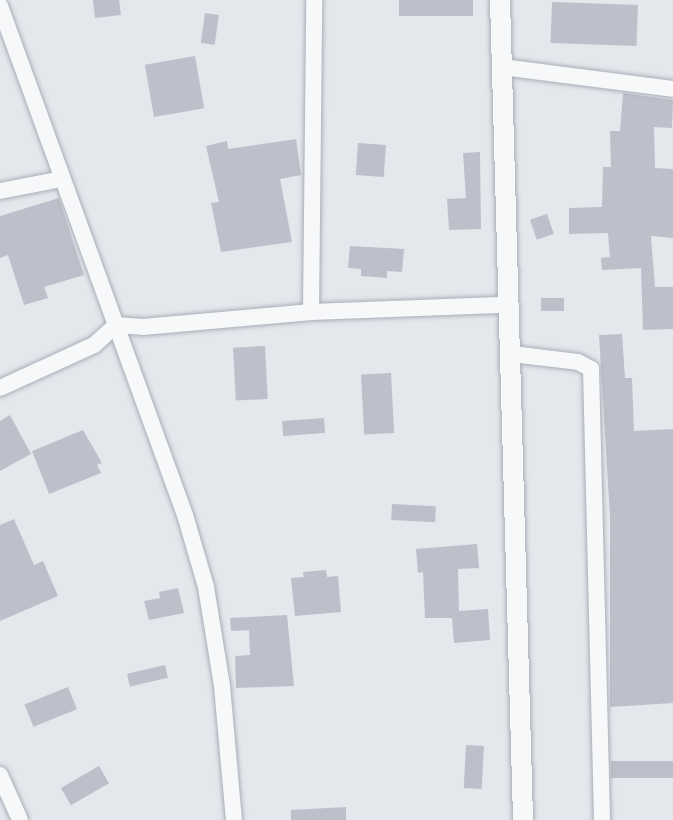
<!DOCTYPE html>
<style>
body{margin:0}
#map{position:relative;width:673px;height:820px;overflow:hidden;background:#e4e7ec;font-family:Figtree,sans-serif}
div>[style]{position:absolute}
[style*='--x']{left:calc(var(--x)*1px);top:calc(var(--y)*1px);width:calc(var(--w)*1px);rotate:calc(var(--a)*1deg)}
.building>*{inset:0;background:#bbc0ca;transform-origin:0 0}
.roads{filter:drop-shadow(0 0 2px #a9aeb7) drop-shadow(0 0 2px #a9aeb7)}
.minor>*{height:16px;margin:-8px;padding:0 8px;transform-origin:8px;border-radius:8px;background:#f7f8fa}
.tertiary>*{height:20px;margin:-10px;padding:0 10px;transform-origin:10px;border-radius:10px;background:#f7f8fa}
span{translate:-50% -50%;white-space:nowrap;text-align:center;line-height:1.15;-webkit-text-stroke:6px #f4f6f9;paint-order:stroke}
</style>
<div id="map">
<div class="building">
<div style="clip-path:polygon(93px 0,119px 0,121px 15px,95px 18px)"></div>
<div style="left:399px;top:0;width:74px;height:16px"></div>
<div style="left:552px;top:2px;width:86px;height:41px;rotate:2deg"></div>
<div style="left:205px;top:13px;width:14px;height:30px;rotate:8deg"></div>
<div style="left:195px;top:56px;width:53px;height:51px;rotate:80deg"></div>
<div style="clip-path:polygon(623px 93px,673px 100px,672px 128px,654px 127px,655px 168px,673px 169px,673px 238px,651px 236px,655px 287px,673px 287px,673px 329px,643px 330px,641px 268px,602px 270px,601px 258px,610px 257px,608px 233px,569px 234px,569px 208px,602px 207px,603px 167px,611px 167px,610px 131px,620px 131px)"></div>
<div style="clip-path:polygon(296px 139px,301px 175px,280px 179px,292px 242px,221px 252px,211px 203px,219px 202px,206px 146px,227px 141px,228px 149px)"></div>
<div style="left:358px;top:143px;width:28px;height:32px;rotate:4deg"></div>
<div style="clip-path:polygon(480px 152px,481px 229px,449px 230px,447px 199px,466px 198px,463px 153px)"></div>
<div style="clip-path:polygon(59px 198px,84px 275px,44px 287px,48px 298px,24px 305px,8px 255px,0 258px,0 216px)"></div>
<div style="left:547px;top:214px;width:21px;height:18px;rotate:71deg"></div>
<div style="clip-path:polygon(350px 246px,404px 249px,402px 272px,387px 271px,387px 278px,361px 276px,361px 269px,348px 268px)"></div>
<div style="left:564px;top:298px;width:13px;height:23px;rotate:90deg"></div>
<div style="clip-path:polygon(622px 334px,625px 378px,632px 378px,634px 431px,673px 429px,673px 703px,610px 707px,610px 516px,599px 335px)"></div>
<div style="left:265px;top:346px;width:53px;height:32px;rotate:87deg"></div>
<div style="left:391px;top:373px;width:60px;height:30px;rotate:87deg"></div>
<div style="clip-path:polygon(10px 415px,31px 454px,0 471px,0 421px)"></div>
<div style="left:324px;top:418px;width:15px;height:42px;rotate:86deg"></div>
<div style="clip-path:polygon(83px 430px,102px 463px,97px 465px,101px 473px,49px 494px,32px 451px)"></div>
<div style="left:392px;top:504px;width:44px;height:16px;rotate:3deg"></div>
<div style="clip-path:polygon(14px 519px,34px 565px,43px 561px,58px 596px,0 621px,0 525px)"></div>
<div style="clip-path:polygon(477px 544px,479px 568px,458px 569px,459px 611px,488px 609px,490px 640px,454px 643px,452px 618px,425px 618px,423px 572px,418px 573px,416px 549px)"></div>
<div style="clip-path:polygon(326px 570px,327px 577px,338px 576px,341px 612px,295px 616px,291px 578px,304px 577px,303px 572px)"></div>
<div style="clip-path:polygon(178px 588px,184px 613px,149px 620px,144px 601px,160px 598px,159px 592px)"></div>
<div style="clip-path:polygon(287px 615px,294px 686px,236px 688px,235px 656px,250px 655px,249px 630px,231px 631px,230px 618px)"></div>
<div style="left:165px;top:665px;width:13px;height:39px;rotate:77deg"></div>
<div style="left:68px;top:687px;width:24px;height:47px;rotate:68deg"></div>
<div style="left:466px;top:745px;width:18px;height:43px;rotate:3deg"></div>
<div style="left:673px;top:761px;width:17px;height:62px;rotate:90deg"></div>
<div style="left:99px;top:766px;width:20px;height:44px;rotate:60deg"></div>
<div style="clip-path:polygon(346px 807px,346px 820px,291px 820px,291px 810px)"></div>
</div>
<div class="roads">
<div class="minor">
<div style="--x:0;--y:6;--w:542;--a:70.03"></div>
<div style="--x:185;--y:515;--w:75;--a:73.7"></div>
<div style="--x:206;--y:587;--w:100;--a:80.8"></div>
<div style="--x:222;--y:686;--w:135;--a:84.9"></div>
<div style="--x:502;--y:67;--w:172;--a:7.3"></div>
<div style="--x:0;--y:191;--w:63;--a:-11"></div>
<div style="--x:311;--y:312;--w:312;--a:-89.4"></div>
<div style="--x:512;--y:354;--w:66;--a:6.9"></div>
<div style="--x:578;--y:362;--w:15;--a:28"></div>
<div style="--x:591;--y:369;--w:451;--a:88.6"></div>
<div style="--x:0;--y:388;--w:103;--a:-24.6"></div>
<div style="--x:94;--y:345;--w:30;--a:-42"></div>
<div style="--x:116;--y:325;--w:27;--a:4"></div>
<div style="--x:143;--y:327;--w:169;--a:-5.1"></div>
<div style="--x:311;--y:312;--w:195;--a:-2.1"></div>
<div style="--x:0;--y:775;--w:49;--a:66"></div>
</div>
<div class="tertiary">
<div style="--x:500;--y:0;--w:820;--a:88.39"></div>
</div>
</div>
</div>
